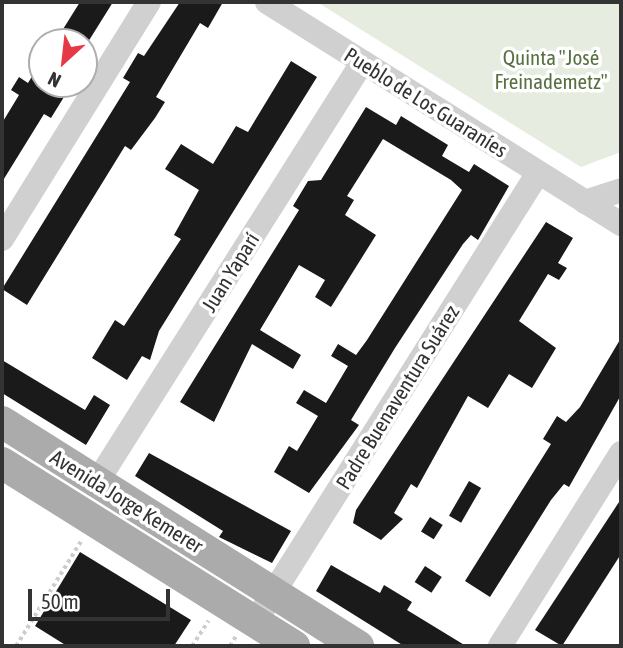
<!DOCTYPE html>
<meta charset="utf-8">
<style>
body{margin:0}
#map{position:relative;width:623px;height:648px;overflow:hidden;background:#fff;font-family:"Asap Condensed",sans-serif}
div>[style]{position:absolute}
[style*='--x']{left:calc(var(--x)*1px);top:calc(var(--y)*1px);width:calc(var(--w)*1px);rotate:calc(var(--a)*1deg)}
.green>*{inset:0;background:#e6ecdf}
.building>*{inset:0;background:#1a1a1a;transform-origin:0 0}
.path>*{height:3.5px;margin-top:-1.75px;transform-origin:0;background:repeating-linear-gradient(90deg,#cdcdcd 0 3.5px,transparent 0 7px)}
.minor>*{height:24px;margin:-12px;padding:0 12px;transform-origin:12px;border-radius:12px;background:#d0d0d0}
.major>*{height:32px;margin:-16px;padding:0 16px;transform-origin:16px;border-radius:16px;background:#ababab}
span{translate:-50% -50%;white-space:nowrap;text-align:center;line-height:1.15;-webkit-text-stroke:7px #fff;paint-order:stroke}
.park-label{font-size:21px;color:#56703f}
.street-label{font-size:21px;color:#333}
.frame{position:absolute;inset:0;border:4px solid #333;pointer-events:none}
.north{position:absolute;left:28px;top:28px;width:70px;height:70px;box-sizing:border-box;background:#fff;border:2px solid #adadad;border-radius:50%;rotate:207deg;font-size:19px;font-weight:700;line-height:28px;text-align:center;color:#333}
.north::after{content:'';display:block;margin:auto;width:24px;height:32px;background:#e63946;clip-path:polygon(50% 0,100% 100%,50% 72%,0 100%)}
.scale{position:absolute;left:28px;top:589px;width:142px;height:32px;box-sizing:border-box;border:4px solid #333;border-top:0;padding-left:9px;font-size:21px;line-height:24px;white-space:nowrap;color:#333;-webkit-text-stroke:5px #fff;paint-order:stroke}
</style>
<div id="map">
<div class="green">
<div style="clip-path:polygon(317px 2px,621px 2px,621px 152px,581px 167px)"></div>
</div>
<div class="building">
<div style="clip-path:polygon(80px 2px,113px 2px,88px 42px,55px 42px)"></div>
<div style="clip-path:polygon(180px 2px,223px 2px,208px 28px,200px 23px,156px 97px,165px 102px,155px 118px,131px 150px,125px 146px,27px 305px,2px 289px,130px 82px,123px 78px,138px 53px,144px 56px)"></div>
<div style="clip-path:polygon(42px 60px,42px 84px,72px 84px,51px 118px,44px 114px,2px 182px,2px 123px,19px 95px,11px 90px,19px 77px,28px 83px)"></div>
<div style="clip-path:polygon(291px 61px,317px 77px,159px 331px,150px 360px,142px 356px,127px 380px,92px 358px,115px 320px,124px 326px,181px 239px,174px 235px,199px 190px,165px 169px,181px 144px,213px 164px,236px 126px,248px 132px)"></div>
<div style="clip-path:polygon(366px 107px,396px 125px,401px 116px,448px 145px,442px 156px,469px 172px,474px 164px,509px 186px,478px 240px,471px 235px,463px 244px,395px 348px,351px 420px,359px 425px,309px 493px,274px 472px,289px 446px,297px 451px,318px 416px,296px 403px,304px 390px,326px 403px,348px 366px,331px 356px,338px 344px,356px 355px,367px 340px,462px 190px,451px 180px,383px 139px,347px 196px,354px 200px,345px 215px,376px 235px,331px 307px,315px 297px,325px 280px,299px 265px,260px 330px,301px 355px,293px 369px,252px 344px,214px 422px,180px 402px,299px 210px,293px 206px,308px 181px,321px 180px)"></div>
<div style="clip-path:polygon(546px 222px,573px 238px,558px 263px,567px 268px,559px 280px,548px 274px,519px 321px,556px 348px,532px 388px,509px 374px,488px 408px,468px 396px,417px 488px,411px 484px,394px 513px,403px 519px,381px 540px,353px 523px,356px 510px)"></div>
<div style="clip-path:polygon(621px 338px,621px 395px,569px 487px,564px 484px,551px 500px,490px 597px,465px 581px,551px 444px,543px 439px,557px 416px,566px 422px,580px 407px)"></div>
<div style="clip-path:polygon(2px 360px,85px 410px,94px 395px,110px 405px,86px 445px,2px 393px)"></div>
<div style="clip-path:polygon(149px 453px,291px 531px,272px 563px,219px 537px,223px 531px,135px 476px)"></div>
<div style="left:469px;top:481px;width:14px;height:40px;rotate:30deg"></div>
<div style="clip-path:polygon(621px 499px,621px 554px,562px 646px,535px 630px)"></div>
<div style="left:430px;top:517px;width:15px;height:17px;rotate:32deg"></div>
<div style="clip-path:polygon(80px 552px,191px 620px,174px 646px,67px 646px,35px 626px)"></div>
<div style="clip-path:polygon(331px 565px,380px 593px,384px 585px,412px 602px,407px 610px,466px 646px,404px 646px,316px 591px)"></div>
<div style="left:425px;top:566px;width:20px;height:19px;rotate:33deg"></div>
</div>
<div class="path">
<div style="--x:16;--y:646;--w:123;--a:-58.2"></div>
<div style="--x:192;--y:646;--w:30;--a:-57"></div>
<div style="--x:230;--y:646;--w:12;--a:-59"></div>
</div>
<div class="minor">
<div style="--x:267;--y:2;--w:418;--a:32.1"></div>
<div style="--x:585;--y:202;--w:38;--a:-18"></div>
<div style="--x:2;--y:239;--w:279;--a:-58.2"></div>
<div style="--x:97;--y:482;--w:497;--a:-57.7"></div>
<div style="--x:255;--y:622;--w:531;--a:-57.78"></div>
<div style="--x:500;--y:646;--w:228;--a:-57.9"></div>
</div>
<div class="major">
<div style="--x:2;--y:422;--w:421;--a:32.2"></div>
<div style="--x:2;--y:463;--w:345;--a:32.1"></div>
</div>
<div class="park-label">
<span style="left:551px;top:69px">Quinta "José<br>Freinademetz"</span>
</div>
<div class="street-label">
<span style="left:426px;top:102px;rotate:32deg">Pueblo de Los Guaraníes</span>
<span style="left:230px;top:272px;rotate:-58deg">Juan Yaparí</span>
<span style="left:397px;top:397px;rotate:-58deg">Padre Buenaventura Suárez</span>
<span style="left:127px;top:501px;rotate:32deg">Avenida Jorge Kemerer</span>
</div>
<div class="frame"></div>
<div class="north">N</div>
<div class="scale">50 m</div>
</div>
